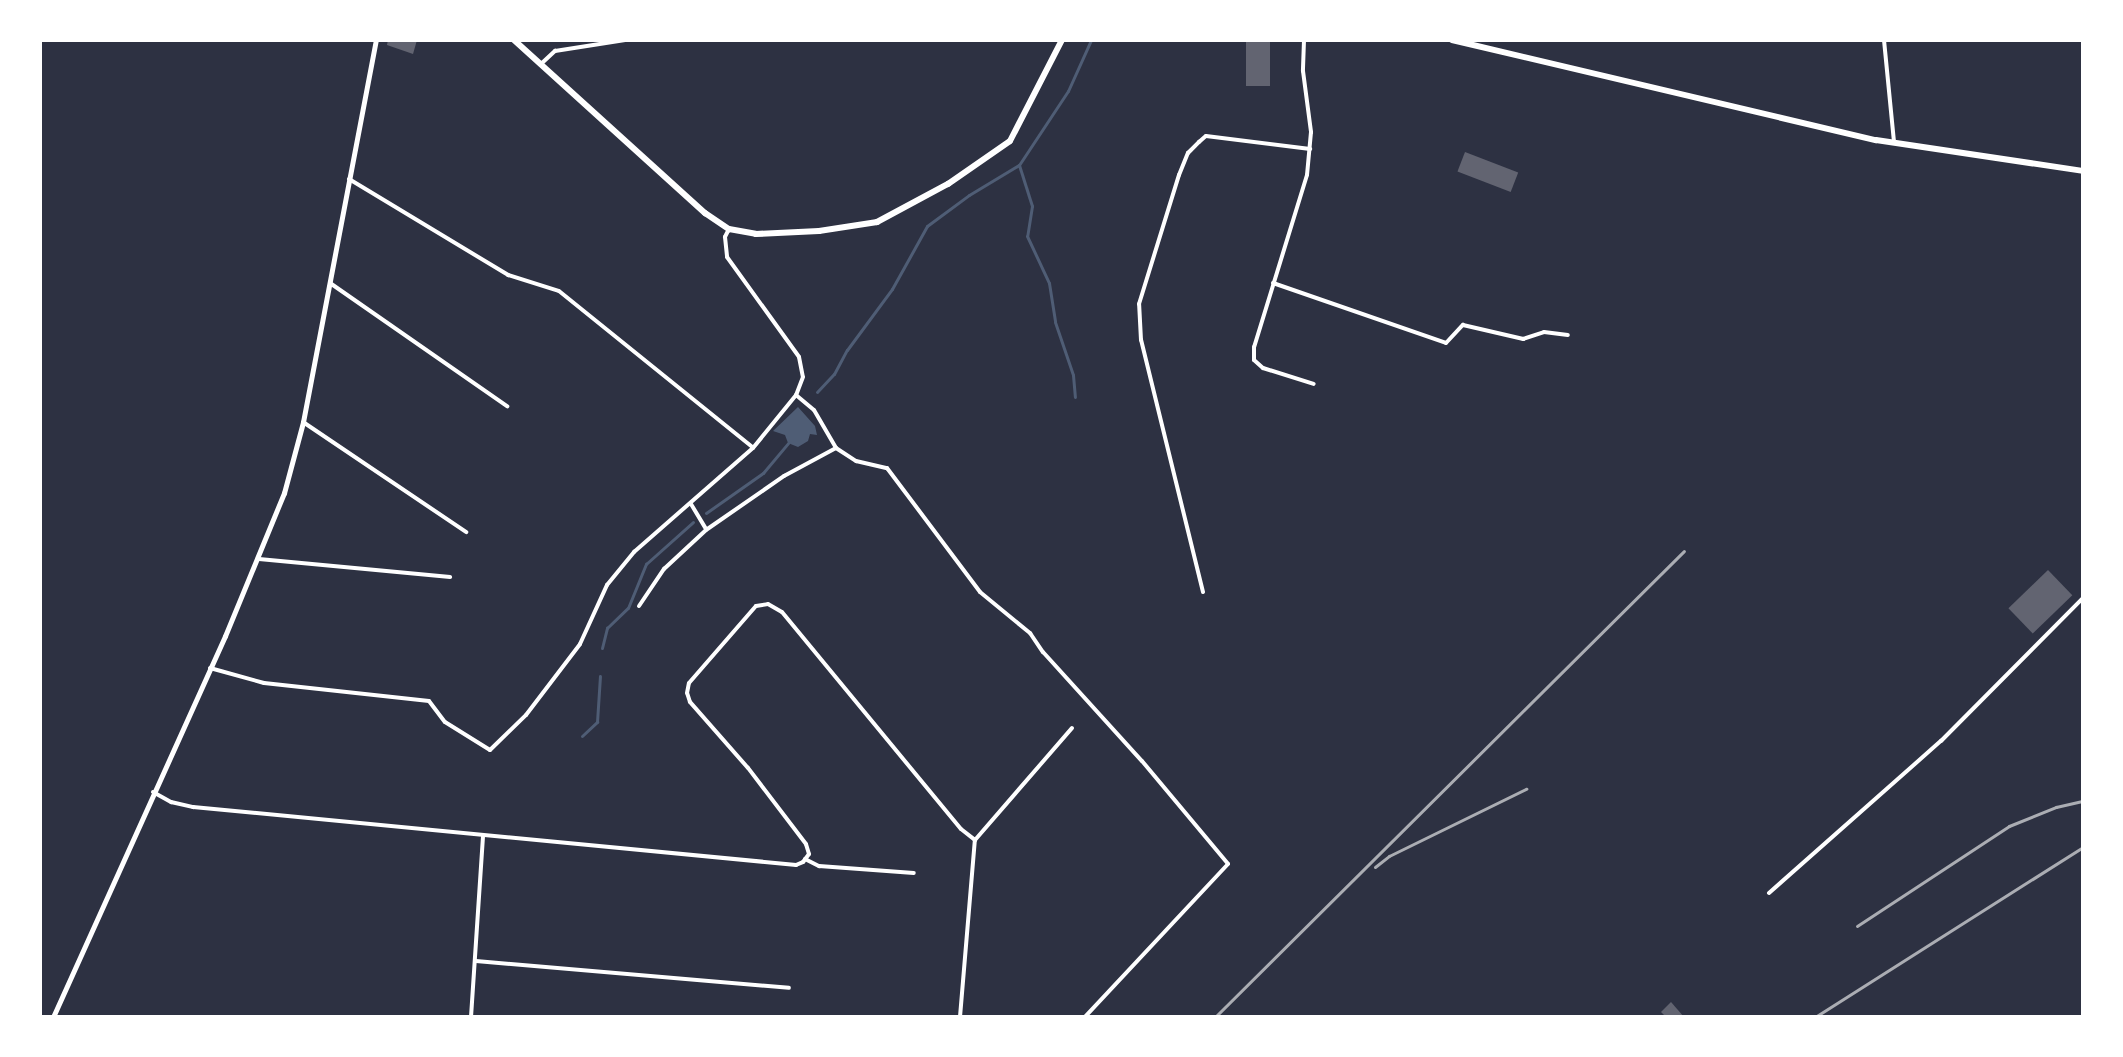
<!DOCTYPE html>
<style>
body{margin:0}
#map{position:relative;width:2123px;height:1057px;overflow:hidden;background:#2d3142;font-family:"PT Sans",sans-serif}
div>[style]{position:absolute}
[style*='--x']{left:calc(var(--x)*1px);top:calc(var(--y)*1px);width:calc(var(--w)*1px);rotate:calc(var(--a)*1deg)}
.water>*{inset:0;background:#4f5d75}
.stream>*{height:3px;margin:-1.5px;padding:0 1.5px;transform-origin:1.5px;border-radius:1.5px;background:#4f5d75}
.building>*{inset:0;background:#626471;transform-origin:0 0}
.minor>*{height:4px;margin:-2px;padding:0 2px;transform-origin:2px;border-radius:2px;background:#fff}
.tertiary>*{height:5px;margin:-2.5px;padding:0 2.5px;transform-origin:2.5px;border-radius:2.5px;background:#fff}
.primary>*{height:6px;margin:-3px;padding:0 3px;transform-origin:3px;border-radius:3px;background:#fff}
.rail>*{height:3px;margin:-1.5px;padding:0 1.5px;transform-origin:1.5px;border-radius:1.5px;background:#abadb3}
span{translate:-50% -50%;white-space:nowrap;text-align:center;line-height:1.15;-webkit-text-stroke:7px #fff;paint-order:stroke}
.frame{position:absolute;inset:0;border:42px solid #fff;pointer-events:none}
</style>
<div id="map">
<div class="water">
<div style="clip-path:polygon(798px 407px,815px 426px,817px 435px,810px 434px,808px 441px,798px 447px,788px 443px,785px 435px,773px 431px)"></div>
</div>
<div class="stream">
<div style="--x:1019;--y:165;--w:43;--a:72.4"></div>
<div style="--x:1032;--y:206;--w:30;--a:99"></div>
<div style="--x:1027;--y:236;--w:52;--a:64.9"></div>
<div style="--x:1049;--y:283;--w:39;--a:81"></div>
<div style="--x:1055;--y:322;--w:56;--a:71.2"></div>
<div style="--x:1073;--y:375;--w:22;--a:85"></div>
<div style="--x:817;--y:392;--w:25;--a:-47"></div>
<div style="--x:834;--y:374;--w:27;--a:-62"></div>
<div style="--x:847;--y:350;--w:76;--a:-53.6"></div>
<div style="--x:892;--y:289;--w:72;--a:-60.9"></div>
<div style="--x:927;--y:226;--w:52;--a:-36.4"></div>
<div style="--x:969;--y:195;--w:58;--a:-31"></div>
<div style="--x:1019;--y:165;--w:89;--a:-56.5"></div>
<div style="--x:1068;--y:91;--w:56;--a:-65.7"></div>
<div style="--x:706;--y:513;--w:70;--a:-35.1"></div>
<div style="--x:763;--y:473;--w:39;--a:-50"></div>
<div style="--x:602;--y:648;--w:21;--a:-76"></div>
<div style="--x:607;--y:628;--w:29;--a:-44"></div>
<div style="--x:628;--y:608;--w:48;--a:-67.8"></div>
<div style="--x:646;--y:564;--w:63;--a:-41.8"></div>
<div style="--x:582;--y:736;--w:21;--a:-43"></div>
<div style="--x:597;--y:722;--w:46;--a:-86.3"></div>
</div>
<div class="building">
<div style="clip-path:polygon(388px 40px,417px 40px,413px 54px,387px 45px)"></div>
<div style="left:1246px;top:40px;width:24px;height:46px"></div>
<div style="left:1465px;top:152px;width:57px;height:21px;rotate:21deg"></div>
<div style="left:2048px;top:570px;width:35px;height:55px;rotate:46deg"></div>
<div style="clip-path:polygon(1671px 1002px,1684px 1017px,1666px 1017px,1661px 1012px)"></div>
</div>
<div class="minor">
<div style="--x:1304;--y:40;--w:31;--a:92"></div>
<div style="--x:1303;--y:71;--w:62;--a:82.5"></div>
<div style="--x:1311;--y:132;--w:43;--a:95.3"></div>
<div style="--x:1307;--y:175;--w:180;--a:107.1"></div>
<div style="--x:1254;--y:347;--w:13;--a:90"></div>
<div style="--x:1254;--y:360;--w:12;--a:42"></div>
<div style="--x:1263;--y:368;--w:53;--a:17.4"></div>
<div style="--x:1884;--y:40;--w:102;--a:84.4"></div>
<div style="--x:542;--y:63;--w:18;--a:-43"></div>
<div style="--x:555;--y:51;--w:71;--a:-8.9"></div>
<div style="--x:349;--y:179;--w:186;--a:31.1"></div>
<div style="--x:508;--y:275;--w:53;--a:17.4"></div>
<div style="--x:559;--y:291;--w:248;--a:38.9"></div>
<div style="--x:729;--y:229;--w:9;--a:117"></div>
<div style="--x:725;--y:237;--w:20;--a:84"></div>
<div style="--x:727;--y:257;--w:123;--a:54.2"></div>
<div style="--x:799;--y:357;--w:20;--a:79"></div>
<div style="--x:803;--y:377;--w:19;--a:111"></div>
<div style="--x:796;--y:395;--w:23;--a:40"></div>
<div style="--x:814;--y:410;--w:44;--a:59.9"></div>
<div style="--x:836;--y:448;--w:24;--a:33"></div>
<div style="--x:856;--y:461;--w:32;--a:13"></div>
<div style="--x:887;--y:468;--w:155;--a:53.1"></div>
<div style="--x:980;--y:592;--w:65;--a:39.4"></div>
<div style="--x:1030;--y:633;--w:23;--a:56"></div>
<div style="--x:1043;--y:652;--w:147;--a:47.8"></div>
<div style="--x:1142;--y:761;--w:134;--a:50.1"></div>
<div style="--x:1228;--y:864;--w:209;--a:133.1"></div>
<div style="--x:330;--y:283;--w:216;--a:34.8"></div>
<div style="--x:1273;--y:283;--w:183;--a:19.1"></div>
<div style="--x:1446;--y:343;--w:25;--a:-47"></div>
<div style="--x:1463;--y:325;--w:62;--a:13.1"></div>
<div style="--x:1523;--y:339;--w:22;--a:-18"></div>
<div style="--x:1544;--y:332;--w:24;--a:7"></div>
<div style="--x:303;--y:422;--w:197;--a:34"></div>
<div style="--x:691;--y:504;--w:29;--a:59"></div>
<div style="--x:259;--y:559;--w:192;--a:5.4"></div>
<div style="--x:1203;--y:592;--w:260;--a:-103.8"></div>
<div style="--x:1141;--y:340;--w:36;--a:-93"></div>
<div style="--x:1139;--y:304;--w:135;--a:-72.8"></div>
<div style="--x:1179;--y:175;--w:24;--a:-68"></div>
<div style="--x:1188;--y:153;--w:16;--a:-45"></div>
<div style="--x:1199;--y:142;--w:9;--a:-41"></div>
<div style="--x:1206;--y:136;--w:105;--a:7.1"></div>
<div style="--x:639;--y:606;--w:45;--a:-56"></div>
<div style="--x:664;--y:569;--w:57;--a:-42.9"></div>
<div style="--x:706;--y:530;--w:95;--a:-34.7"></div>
<div style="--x:784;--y:476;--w:59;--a:-28.3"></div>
<div style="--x:210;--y:668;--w:56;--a:15.5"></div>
<div style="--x:264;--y:683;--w:166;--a:6.2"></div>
<div style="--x:429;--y:701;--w:26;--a:53"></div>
<div style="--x:445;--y:722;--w:53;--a:31.9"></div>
<div style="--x:490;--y:750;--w:50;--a:-44.2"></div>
<div style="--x:526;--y:715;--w:89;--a:-52.7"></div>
<div style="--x:580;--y:644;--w:65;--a:-65.4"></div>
<div style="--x:607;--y:585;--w:43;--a:-50.7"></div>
<div style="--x:634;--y:552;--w:158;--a:-41.2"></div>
<div style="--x:753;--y:448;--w:68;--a:-50.9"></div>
<div style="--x:153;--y:792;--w:21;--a:29"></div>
<div style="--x:171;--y:802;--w:23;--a:13"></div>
<div style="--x:193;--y:807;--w:606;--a:5.49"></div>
<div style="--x:796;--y:865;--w:8;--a:-23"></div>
<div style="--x:803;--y:862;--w:10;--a:-53"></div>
<div style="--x:809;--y:854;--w:10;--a:-107"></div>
<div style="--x:806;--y:844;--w:96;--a:-127.3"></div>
<div style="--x:748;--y:768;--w:88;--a:-131.3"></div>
<div style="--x:690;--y:702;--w:9;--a:-108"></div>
<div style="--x:687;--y:693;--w:10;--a:-79"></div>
<div style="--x:689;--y:683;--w:102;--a:-49"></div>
<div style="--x:756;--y:606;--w:12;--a:-9"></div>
<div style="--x:768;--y:604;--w:16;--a:30"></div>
<div style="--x:782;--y:612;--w:281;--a:50.5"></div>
<div style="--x:961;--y:829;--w:18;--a:38"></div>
<div style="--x:805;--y:859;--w:16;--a:27"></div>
<div style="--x:819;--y:866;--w:95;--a:4.2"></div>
<div style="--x:1769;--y:893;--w:230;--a:-41.5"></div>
<div style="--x:1941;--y:741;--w:202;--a:-45.2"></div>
<div style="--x:476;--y:961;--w:314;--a:4.9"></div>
<div style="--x:471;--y:1017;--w:182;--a:-86.2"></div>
<div style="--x:960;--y:1017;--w:178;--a:-85.2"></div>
<div style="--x:975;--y:840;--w:148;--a:-49.1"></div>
</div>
<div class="tertiary">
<div style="--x:53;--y:1017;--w:418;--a:-65.7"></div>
<div style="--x:225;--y:636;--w:155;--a:-67.6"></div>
<div style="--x:284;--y:493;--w:73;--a:-75"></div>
<div style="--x:303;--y:422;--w:389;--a:-79.2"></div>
</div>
<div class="primary">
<div style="--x:514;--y:40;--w:258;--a:42.2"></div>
<div style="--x:705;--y:213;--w:29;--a:34"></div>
<div style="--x:729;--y:229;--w:27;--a:10"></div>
<div style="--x:756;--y:234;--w:63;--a:-2.7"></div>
<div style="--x:819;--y:231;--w:59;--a:-8.8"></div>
<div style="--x:877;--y:222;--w:81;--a:-28.2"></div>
<div style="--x:948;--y:184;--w:75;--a:-34.7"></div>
<div style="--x:1010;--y:141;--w:114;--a:-62.8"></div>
<div style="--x:1452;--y:40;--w:436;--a:13.3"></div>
<div style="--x:1876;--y:140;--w:209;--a:8.5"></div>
</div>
<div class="rail">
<div style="--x:1375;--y:867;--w:18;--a:-38"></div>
<div style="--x:1389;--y:856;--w:153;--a:-26.1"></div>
<div style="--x:1857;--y:926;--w:182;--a:-33.3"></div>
<div style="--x:2009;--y:826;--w:51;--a:-22"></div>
<div style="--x:2056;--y:807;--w:28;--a:-13"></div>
<div style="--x:1215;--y:1017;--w:661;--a:-44.82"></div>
<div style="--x:1815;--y:1017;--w:317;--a:-32.4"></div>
</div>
<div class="frame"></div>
</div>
